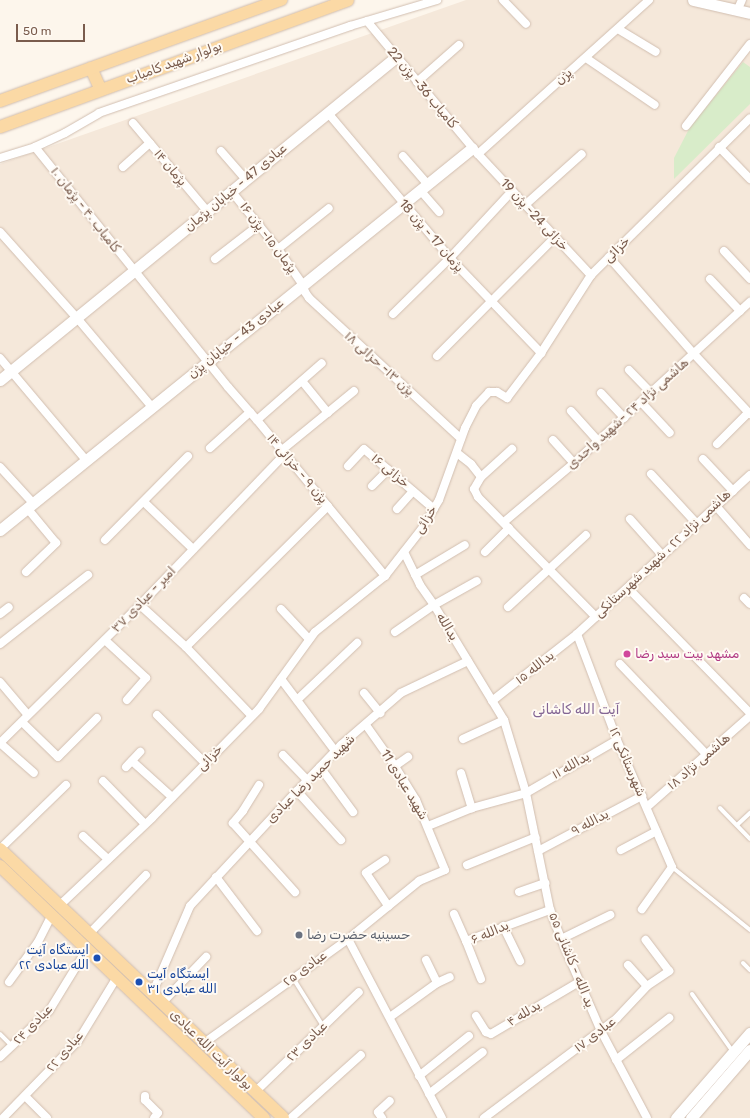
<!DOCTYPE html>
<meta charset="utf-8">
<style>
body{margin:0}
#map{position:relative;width:750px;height:1118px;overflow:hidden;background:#fdf6ec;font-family:Rubik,"Noto Naskh Arabic",sans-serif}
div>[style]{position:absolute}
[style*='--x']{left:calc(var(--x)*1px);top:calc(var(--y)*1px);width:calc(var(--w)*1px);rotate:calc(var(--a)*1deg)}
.residential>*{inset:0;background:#f5e8da}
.green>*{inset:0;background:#d8ecc9}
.roads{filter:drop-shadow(0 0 1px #d1beb0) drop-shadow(0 0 1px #d1beb0)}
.lane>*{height:4px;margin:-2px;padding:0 2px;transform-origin:2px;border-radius:2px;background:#fff}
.street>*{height:8px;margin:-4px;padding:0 4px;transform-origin:4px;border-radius:4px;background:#fff}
.secondary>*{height:11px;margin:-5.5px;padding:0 5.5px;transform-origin:5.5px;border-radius:5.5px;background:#fff}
.primary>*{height:12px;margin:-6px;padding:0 6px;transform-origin:6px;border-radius:6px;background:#fbd9a5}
.dots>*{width:11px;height:11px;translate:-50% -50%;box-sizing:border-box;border:2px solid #fffaf3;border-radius:50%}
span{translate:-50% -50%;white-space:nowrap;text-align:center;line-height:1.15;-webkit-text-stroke:4px #fffaf3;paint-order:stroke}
.street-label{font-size:13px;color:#7a5c4d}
.hotel-label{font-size:13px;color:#b23c85}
.left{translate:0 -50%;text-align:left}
.worship-label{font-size:13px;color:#5b616d}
.transit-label{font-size:13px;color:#164399}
.right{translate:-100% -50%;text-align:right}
.neighbourhood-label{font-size:14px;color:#846695}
.scale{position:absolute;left:16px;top:24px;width:69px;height:18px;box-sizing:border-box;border:2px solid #7a5c4d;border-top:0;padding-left:5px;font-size:12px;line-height:14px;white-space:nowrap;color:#7a5c4d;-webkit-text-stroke:3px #fffaf3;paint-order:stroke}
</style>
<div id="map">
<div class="residential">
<div style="clip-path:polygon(466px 0,750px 0,750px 1118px,0 1118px,0 164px)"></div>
</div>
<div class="green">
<div style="clip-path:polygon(743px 62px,750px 67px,750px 104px,674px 179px,674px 158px,690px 127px)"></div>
</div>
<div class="roads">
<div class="lane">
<div style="--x:720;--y:808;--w:43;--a:45.9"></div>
<div style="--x:737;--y:825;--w:18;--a:-43"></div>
<div style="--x:672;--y:867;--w:100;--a:38.9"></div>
<div style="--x:743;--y:963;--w:10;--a:45"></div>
<div style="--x:293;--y:978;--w:57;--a:58"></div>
<div style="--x:692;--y:994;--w:71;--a:54.7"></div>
<div style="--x:0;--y:1034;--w:17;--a:45"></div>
</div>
<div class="street">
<div style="--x:503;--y:0;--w:33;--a:46"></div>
<div style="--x:737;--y:11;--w:12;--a:-66"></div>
<div style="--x:367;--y:21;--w:173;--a:50.2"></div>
<div style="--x:478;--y:154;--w:166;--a:47"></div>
<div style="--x:618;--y:29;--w:44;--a:31.2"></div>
<div style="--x:586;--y:58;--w:83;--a:34.3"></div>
<div style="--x:417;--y:82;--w:56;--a:-41.4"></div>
<div style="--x:328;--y:113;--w:189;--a:49.9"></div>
<div style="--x:450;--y:258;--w:132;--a:46.2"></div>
<div style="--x:133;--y:123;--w:116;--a:49.9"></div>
<div style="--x:686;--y:126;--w:104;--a:-52"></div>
<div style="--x:35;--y:147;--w:308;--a:51.2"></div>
<div style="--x:228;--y:387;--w:44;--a:48.7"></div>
<div style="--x:257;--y:420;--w:202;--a:50.6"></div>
<div style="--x:719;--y:147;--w:45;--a:45.9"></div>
<div style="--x:221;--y:151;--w:38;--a:49"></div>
<div style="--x:478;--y:154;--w:230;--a:-42"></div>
<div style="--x:403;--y:156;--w:37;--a:49"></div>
<div style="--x:0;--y:158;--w:37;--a:-17"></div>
<div style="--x:35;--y:147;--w:33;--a:-25"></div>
<div style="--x:65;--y:133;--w:39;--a:-30"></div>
<div style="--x:99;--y:113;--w:266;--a:-19.1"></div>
<div style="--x:350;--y:26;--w:91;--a:-16.6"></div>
<div style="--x:123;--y:167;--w:36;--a:-42"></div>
<div style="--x:420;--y:190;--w:29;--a:49"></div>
<div style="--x:232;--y:192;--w:73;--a:51.1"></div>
<div style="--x:278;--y:249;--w:44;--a:55.2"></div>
<div style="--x:303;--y:285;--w:7;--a:74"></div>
<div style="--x:305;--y:292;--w:7;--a:56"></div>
<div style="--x:309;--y:298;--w:207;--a:42.8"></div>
<div style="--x:525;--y:205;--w:76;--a:-41.8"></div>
<div style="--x:0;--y:232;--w:115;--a:48.2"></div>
<div style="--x:77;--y:318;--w:116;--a:49.9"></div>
<div style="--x:278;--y:249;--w:65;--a:-38.8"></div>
<div style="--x:724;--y:251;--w:38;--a:47"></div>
<div style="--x:609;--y:257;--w:129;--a:48.8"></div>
<div style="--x:694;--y:354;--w:82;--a:47"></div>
<div style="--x:215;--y:259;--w:56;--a:-37.7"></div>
<div style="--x:710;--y:279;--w:44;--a:46.8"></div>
<div style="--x:393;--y:314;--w:80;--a:-44.5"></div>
<div style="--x:450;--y:258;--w:91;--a:-47.2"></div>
<div style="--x:437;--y:356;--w:168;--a:-45.2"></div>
<div style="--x:0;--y:358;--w:133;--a:49.9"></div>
<div style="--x:629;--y:370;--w:32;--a:46"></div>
<div style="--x:302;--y:381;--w:41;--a:50.9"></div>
<div style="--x:601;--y:393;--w:34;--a:47"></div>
<div style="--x:641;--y:402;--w:42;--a:46.9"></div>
<div style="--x:571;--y:411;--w:40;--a:48"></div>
<div style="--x:257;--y:420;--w:86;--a:-41.2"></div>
<div style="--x:553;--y:440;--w:31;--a:48"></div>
<div style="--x:717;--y:444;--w:45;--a:-45"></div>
<div style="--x:210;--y:448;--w:54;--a:-42"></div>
<div style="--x:282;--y:450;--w:93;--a:-39.3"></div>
<div style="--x:457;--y:453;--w:18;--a:38"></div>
<div style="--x:471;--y:464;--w:16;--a:52"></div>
<div style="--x:481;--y:477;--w:14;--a:120"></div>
<div style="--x:474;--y:489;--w:9;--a:63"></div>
<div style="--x:478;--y:497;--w:168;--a:45.5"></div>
<div style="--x:703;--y:459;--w:44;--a:46.8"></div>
<div style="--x:348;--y:466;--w:23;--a:-47"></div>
<div style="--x:364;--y:449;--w:92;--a:40.6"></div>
<div style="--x:0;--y:467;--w:49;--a:47.5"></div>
<div style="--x:651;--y:474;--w:67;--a:47.4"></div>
<div style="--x:481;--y:477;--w:42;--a:-42.1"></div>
<div style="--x:372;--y:486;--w:23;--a:-45"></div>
<div style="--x:144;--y:502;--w:68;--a:43.8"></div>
<div style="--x:716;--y:506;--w:52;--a:48.9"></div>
<div style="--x:397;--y:509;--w:24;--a:-48"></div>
<div style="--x:630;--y:519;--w:48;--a:48.4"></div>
<div style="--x:504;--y:522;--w:92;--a:-40.1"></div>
<div style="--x:574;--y:463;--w:239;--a:-42.5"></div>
<div style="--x:105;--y:540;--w:118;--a:-45.3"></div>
<div style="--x:404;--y:552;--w:37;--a:64"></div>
<div style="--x:420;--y:585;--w:24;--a:55"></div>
<div style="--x:434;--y:605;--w:135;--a:58.7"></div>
<div style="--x:504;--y:720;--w:76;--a:73.2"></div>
<div style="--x:526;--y:793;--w:119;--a:78.4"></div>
<div style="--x:550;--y:910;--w:31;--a:69"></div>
<div style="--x:561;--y:939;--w:100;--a:66.5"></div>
<div style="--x:601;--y:1031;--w:98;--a:62.1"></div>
<div style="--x:485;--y:552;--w:34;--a:-45"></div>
<div style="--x:26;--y:572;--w:42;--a:-44"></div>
<div style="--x:56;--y:543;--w:45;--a:-129.6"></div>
<div style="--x:415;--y:575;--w:58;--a:-31"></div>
<div style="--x:628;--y:588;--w:175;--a:45.7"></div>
<div style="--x:744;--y:598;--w:8;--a:45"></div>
<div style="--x:140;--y:605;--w:62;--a:42.4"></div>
<div style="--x:186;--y:647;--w:95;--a:46.3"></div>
<div style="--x:508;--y:607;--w:106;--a:-42.7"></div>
<div style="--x:281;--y:609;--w:41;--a:47"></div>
<div style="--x:0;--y:614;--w:11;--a:-38"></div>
<div style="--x:395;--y:632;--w:47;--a:-34.7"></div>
<div style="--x:434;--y:605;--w:49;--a:-29.2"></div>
<div style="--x:577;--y:634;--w:113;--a:69.3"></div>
<div style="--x:617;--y:740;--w:138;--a:66.6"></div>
<div style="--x:672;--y:867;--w:52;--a:125.5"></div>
<div style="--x:105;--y:640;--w:56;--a:42.8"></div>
<div style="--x:146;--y:678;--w:29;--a:131"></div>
<div style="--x:0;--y:644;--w:112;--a:-38.1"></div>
<div style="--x:186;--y:647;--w:200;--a:-44.8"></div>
<div style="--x:620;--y:664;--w:126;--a:46.3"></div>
<div style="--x:281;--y:679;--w:90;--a:53.1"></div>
<div style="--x:0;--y:682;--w:43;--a:49.7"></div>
<div style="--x:364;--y:693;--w:26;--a:51"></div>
<div style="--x:297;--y:700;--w:83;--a:-43.5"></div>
<div style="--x:492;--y:701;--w:108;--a:-38.2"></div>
<div style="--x:577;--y:634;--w:235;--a:-42.6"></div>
<div style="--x:157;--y:715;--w:68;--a:45"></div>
<div style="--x:22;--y:722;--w:50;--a:44.2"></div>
<div style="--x:58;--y:757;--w:55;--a:-45"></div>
<div style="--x:463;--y:739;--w:45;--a:-24.9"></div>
<div style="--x:0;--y:743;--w:197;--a:-44.6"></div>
<div style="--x:140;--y:605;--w:208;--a:-46.2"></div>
<div style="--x:0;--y:743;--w:45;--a:41.4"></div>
<div style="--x:283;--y:755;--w:35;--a:46"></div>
<div style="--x:132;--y:761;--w:54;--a:42"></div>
<div style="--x:395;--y:766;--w:16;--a:-35"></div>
<div style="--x:126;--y:767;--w:21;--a:-47"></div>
<div style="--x:320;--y:767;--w:56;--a:53.7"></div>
<div style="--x:461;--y:773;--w:37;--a:73"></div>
<div style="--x:103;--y:781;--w:60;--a:45.7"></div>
<div style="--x:259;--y:785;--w:31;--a:122"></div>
<div style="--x:243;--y:811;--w:16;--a:130"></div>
<div style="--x:233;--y:823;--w:93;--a:48.1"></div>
<div style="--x:297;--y:791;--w:66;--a:48.1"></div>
<div style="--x:647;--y:807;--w:137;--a:-41.5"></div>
<div style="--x:428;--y:826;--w:48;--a:-22.2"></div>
<div style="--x:472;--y:808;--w:56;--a:-15.5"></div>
<div style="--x:526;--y:793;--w:105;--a:-30.2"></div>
<div style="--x:83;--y:836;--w:34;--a:43"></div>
<div style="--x:0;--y:849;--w:92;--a:-44.1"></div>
<div style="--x:621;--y:850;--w:40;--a:-28"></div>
<div style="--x:538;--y:851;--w:118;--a:-27.9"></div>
<div style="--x:385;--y:860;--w:23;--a:146"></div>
<div style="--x:366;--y:873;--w:40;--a:56"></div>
<div style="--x:467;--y:865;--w:74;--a:-22.1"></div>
<div style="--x:216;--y:877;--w:68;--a:52.8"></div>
<div style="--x:519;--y:892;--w:28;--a:-19"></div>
<div style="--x:59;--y:906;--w:128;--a:-43.4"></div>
<div style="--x:152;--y:818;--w:153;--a:-45.5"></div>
<div style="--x:259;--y:709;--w:95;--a:-54"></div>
<div style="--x:315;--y:632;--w:90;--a:-38.7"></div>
<div style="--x:385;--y:576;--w:58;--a:-52"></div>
<div style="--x:421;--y:530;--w:35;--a:-59"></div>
<div style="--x:439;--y:500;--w:77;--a:-70.1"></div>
<div style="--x:465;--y:428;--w:25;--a:-63"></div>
<div style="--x:476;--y:406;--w:19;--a:-47"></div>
<div style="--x:489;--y:392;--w:8;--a:0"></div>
<div style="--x:497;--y:392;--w:12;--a:31"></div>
<div style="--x:507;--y:398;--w:56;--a:-52.9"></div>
<div style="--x:541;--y:353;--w:93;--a:-57.3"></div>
<div style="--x:591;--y:275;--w:223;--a:-44.6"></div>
<div style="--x:454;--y:914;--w:30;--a:66"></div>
<div style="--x:503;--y:926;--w:39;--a:64"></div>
<div style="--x:89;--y:934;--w:82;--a:-46"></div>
<div style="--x:348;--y:939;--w:202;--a:62.3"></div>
<div style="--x:561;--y:939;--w:55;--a:-26.1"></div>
<div style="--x:426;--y:960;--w:25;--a:64"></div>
<div style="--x:628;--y:965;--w:28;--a:48"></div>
<div style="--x:481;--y:979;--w:41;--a:-111.5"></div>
<div style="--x:466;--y:941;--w:90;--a:-20.3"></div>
<div style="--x:9;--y:982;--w:49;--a:-54.1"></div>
<div style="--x:38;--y:942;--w:30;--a:-63"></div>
<div style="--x:152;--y:994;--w:96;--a:-66.6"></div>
<div style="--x:190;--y:906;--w:157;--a:-47.1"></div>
<div style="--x:297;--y:791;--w:64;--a:-46.3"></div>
<div style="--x:341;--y:745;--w:79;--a:-40.9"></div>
<div style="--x:401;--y:693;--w:74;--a:-25.5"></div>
<div style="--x:162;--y:1003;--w:64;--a:-46.3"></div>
<div style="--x:476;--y:1016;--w:19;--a:58"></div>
<div style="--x:486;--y:1032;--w:5;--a:22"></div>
<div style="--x:491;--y:1034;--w:102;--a:-30.6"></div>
<div style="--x:390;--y:1017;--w:58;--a:-35.9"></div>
<div style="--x:437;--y:983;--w:14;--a:-25"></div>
<div style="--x:204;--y:1043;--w:178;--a:-35.8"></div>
<div style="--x:348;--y:939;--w:92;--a:-39.2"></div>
<div style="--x:419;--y:881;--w:28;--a:-23"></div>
<div style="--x:445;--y:870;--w:76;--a:-112.5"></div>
<div style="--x:416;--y:800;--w:40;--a:-122"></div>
<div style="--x:395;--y:766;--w:50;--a:-125.3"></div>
<div style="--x:0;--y:1057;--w:67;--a:-43.2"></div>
<div style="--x:49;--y:1011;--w:73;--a:-58.5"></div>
<div style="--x:616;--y:1060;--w:68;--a:-38.4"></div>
<div style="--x:419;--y:1076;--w:64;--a:-38.7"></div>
<div style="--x:255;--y:1092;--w:144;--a:-43.9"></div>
<div style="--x:429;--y:1094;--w:68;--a:-37.9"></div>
<div style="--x:25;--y:1096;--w:31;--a:45"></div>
<div style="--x:145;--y:1096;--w:4;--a:90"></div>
<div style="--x:145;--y:1100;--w:18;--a:45"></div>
<div style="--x:158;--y:1113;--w:6;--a:129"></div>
<div style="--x:3;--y:1118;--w:107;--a:-45.8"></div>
<div style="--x:78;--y:1041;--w:75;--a:-58.6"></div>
<div style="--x:291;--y:1118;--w:94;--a:-42"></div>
<div style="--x:382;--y:1118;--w:7;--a:-124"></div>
<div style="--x:378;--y:1112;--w:16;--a:-43"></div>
<div style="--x:484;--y:1118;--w:166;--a:-36.9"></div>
<div style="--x:617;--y:1018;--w:44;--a:-46.8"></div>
<div style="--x:647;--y:986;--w:27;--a:-34"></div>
<div style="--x:669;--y:971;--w:39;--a:-127"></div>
</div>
<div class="secondary">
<div style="--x:693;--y:0;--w:58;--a:12.8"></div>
<div style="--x:0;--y:380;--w:511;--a:-39.2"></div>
<div style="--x:0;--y:530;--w:607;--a:-38.98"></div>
<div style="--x:676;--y:1118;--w:113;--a:-49"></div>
<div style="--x:691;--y:1118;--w:90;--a:-49.1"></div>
</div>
<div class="primary">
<div style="--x:91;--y:68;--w:24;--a:66"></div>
<div style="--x:0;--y:101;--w:299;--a:-19.8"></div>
<div style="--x:0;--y:127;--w:370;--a:-20"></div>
<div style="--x:0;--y:849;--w:390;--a:43.5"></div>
<div style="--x:0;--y:866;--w:365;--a:43.7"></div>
</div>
</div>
<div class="dots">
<div style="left:627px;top:654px;background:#d1479c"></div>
<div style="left:299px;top:935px;background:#6b7280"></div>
<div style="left:97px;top:958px;background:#1a4fb4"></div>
<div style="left:139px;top:982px;background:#1a4fb4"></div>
</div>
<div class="street-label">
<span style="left:174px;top:63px;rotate:-20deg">بولوار شهید کامیاب</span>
<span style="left:564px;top:77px;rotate:-42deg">پژن</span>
<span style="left:422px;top:88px;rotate:50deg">کامیاب 36- پژن 22</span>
<span style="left:170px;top:168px;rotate:50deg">پژمان ۱۴</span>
<span style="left:236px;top:188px;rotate:-40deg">عبادی 47 - خیابان پژمان</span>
<span style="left:85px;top:210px;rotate:52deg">کامیاب ۴۰ - پژمان ۱۰</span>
<span style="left:534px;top:215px;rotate:47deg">خزائی 24- پژن 19</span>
<span style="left:431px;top:236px;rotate:49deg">پژمان 17 - پژن 18</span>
<span style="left:268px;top:238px;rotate:53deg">پژمان ۱۵- پژن ۱۶</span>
<span style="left:617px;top:250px;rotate:-45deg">خزائی</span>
<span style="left:236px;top:339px;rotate:-39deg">عبادی 43 - خیابان پژن</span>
<span style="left:379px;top:364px;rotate:42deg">پژن ۱۳- حزائی ۱۸</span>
<span style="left:628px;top:414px;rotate:-42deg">هاشمی نژاد ۲۴ -شهید واحدی</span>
<span style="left:297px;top:469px;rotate:50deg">پژن ۹ - خزائی ۱۴</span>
<span style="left:390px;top:471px;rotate:40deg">خزائی ۱۶</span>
<span style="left:426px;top:520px;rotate:-58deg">خزائی</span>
<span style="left:663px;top:554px;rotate:-43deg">هاشمی نژاد ۲۲ ، شهید شهرستانکی</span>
<span style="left:144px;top:600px;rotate:-46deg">امیر - عبادی ۳۷</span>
<span style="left:447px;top:627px;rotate:59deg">یدالله</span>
<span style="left:535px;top:668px;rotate:-38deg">یدالله ۱۵</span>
<span style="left:210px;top:758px;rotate:-46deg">خزائی</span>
<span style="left:627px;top:762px;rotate:67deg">شهرستانکی ۱۲</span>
<span style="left:699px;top:762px;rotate:-41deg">هاشمی نژاد ۱۸</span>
<span style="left:571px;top:766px;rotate:-30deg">یدالله ۱۱</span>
<span style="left:311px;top:779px;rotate:-45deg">شهید حمید رضا عبادی</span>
<span style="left:404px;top:785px;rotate:59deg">شهید عبادی 11</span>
<span style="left:590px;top:823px;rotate:-28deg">یدالله ۹</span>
<span style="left:490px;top:933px;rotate:-23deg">یدالله ۶</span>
<span style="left:571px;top:960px;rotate:68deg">ید الله - کاشانی ۵۵</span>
<span style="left:305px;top:969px;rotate:-36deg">عبادی ۲۵</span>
<span style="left:524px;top:1014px;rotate:-31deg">یدلله ۴</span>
<span style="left:33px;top:1025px;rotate:-46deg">عبادی ۲۴</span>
<span style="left:595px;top:1035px;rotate:-38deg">عبادی ۱۷</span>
<span style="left:307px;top:1042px;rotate:-44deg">عبادی ۲۳</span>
<span style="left:211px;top:1050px;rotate:44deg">بولوار آیت الله عبادی</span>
<span style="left:65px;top:1052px;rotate:-49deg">عبادی ۲۲</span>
</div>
<div class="hotel-label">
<span class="left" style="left:635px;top:654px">مشهد بيت سيد رضا</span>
</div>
<div class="worship-label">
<span class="left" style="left:307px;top:935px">حسینیه حضرت رضا</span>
</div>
<div class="transit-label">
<span class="right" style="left:89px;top:958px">ایستگاه آیت<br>الله عبادی ۲۲</span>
<span class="left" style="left:147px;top:982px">ایستگاه آیت<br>الله عبادی ۳۱</span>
</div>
<div class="neighbourhood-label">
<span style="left:576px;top:710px">آیت الله کاشانی</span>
</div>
<div class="scale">50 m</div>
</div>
